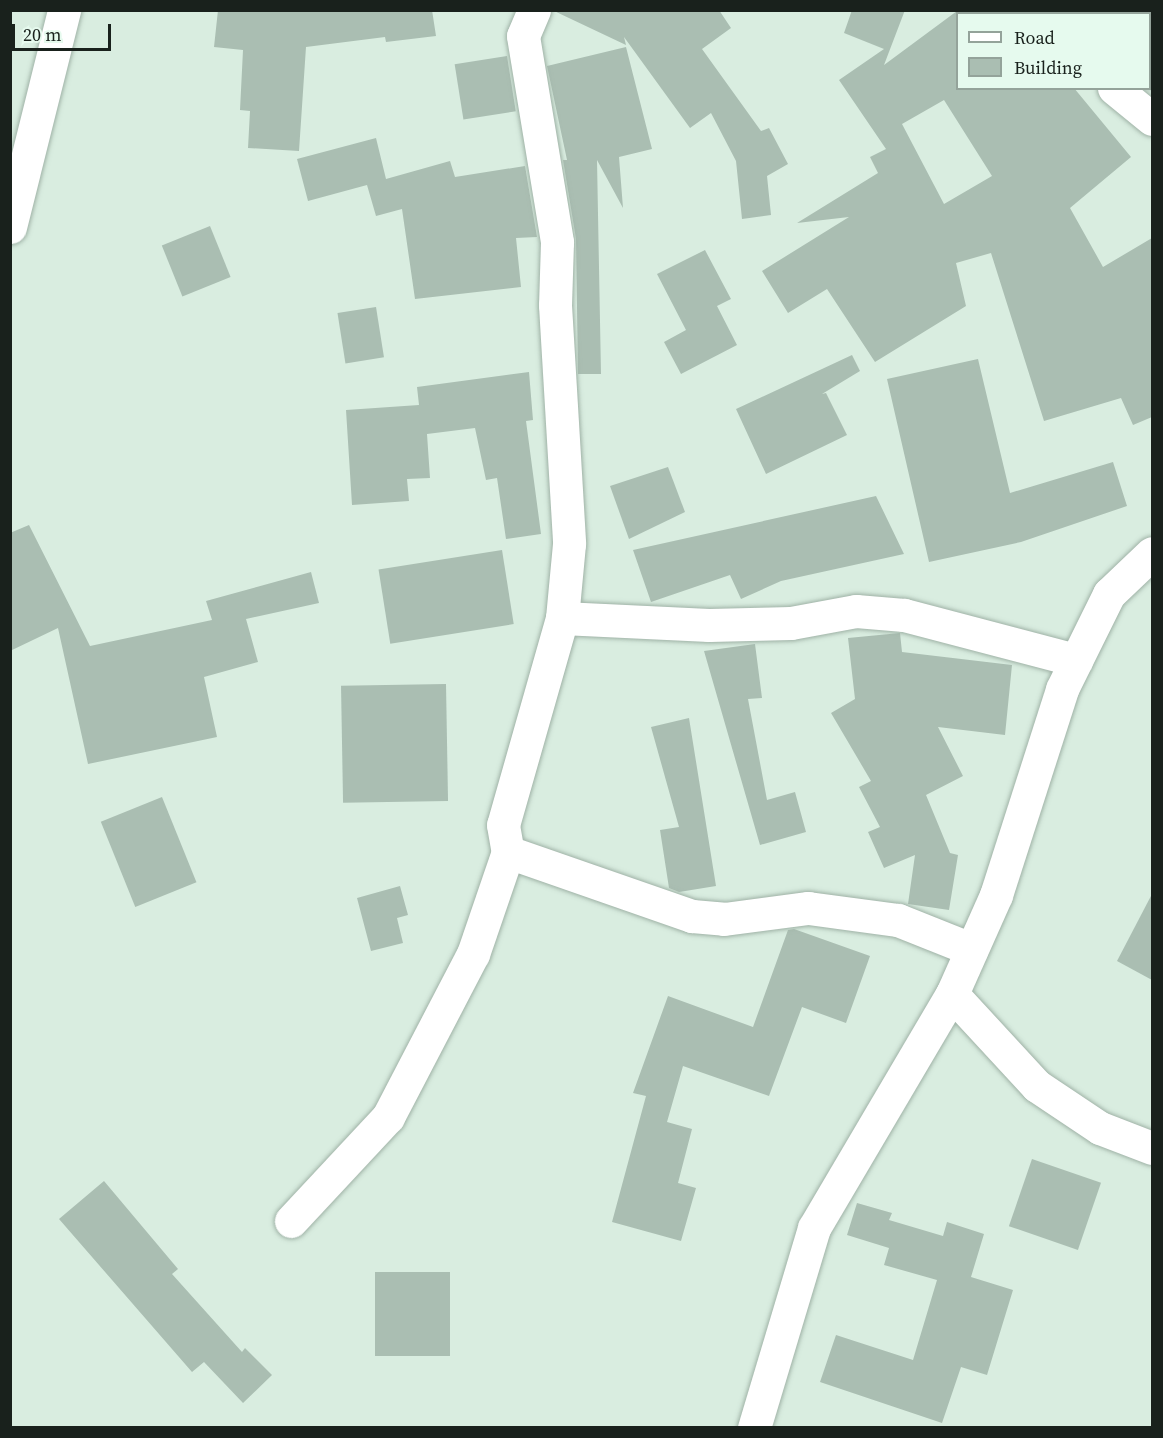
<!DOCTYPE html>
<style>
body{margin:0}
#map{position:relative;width:1163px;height:1438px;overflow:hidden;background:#d9ede0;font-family:"Source Serif 4",serif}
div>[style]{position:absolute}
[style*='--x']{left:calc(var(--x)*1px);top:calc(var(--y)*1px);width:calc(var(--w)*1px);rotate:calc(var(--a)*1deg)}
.building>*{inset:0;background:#aabeb2;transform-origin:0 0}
.roads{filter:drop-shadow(0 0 2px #9fb2a6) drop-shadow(0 0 2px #9fb2a6)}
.minor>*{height:33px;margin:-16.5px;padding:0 16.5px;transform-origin:16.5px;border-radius:16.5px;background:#fff}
.primary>*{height:33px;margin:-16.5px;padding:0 16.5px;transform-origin:16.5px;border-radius:16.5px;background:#fff}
span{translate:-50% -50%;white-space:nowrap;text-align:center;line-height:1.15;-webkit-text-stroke:4.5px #e6faee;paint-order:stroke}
.frame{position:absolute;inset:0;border:12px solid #19211c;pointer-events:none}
.legend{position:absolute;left:956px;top:12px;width:195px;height:78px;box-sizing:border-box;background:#e6faee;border:2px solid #94a39a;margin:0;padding:8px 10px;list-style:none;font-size:18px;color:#19211c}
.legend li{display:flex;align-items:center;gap:12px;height:30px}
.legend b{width:30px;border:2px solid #94a39a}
.scale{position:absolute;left:12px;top:24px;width:99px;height:27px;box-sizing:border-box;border:3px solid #19211c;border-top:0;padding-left:8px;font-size:18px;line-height:21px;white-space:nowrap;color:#19211c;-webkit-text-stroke:4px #e6faee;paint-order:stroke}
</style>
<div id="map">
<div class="building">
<div style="clip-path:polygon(218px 10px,432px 10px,436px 36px,386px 42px,385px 37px,306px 47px,299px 151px,248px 148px,250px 111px,240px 110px,243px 50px,214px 47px)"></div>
<div style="clip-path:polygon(552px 10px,719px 10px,731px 28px,702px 49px,761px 131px,769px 128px,788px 164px,767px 176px,771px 215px,742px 219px,736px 161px,711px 113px,690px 128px,624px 37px,626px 45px)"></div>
<div style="clip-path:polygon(evenodd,852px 10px,905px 10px,884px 65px,957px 11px,957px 88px,1074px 88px,1131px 157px,1070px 208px,1103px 267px,1152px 238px,1152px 417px,1133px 425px,1121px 398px,1044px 421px,991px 253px,956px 263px,966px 306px,875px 362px,827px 289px,788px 313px,762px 271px,849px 217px,797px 223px,878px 173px,870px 157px,886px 149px,839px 80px,884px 49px,844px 33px,852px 10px,944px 100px,992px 176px,944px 204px,902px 124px,944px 100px)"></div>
<div style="clip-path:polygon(626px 47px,652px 149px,619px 157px,623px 208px,597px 160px,601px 374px,578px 374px,576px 239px,563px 160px,567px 160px,547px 66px)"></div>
<div style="left:507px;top:56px;width:56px;height:53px;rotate:81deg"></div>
<div style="clip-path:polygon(376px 138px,386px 179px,450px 161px,455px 177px,525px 166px,537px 237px,516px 238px,521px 287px,415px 299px,402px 209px,376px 216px,367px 185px,308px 201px,297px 159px)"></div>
<div style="left:210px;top:226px;width:55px;height:52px;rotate:68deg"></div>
<div style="clip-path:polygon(705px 250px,731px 299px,717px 306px,737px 345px,681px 374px,664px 342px,686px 330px,657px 274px)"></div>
<div style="left:376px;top:307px;width:51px;height:39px;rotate:81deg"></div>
<div style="clip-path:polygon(852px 355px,860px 371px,822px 394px,826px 393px,847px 435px,766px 474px,736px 409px)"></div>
<div style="clip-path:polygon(978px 359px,1010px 493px,1113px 462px,1127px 506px,1021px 542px,929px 562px,887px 379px)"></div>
<div style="clip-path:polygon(529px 372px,533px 420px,526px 421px,541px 534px,506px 539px,497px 478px,486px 480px,475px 428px,427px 434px,430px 478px,407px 479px,409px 501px,352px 505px,346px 410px,419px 405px,417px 387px)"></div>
<div style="clip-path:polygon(668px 467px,685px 512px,629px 539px,610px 486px)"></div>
<div style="clip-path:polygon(876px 496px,904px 554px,781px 581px,741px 599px,730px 575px,651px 602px,633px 550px)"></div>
<div style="clip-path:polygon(29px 525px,90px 646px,212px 620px,206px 601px,311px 572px,319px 603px,246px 619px,258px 662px,204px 677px,217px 737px,88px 764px,58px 628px,10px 651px,10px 533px)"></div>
<div style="left:502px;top:550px;width:75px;height:125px;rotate:81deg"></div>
<div style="clip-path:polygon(900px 633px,902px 652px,1012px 665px,1005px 735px,938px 727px,963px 776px,926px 795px,950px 853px,958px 855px,949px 910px,908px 904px,915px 855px,884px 868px,868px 832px,880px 827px,859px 787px,871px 781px,831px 713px,855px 699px,848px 638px)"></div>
<div style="clip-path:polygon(755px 644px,762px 698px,748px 699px,767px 800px,795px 792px,806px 832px,760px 845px,704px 651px)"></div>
<div style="left:446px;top:684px;width:117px;height:105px;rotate:89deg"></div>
<div style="clip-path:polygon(689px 718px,716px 886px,679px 892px,669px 888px,660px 830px,679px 827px,651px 727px)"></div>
<div style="left:162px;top:797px;width:92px;height:66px;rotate:68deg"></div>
<div style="clip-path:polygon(400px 886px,408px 915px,397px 918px,403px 943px,371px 951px,357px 898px)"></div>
<div style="clip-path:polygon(1152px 894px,1152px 980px,1117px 961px)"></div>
<div style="clip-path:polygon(794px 929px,870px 956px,846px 1023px,802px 1007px,769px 1096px,683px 1066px,667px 1122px,692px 1129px,678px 1183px,696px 1188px,681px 1241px,612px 1222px,646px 1096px,633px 1093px,668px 996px,753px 1027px,788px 930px)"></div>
<div style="left:1032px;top:1159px;width:73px;height:71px;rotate:19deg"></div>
<div style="clip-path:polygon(104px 1181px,178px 1269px,172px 1274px,242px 1352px,245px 1348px,272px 1375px,243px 1403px,204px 1362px,192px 1372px,59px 1219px)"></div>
<div style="clip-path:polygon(857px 1203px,892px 1213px,889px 1220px,943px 1236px,947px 1222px,984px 1234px,971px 1277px,1013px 1290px,987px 1375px,961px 1367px,942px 1423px,820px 1382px,836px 1335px,913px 1360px,937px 1280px,884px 1265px,889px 1248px,847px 1235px)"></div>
<div style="left:375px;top:1272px;width:75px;height:84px"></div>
</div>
<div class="roads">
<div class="minor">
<div style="--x:534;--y:10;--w:28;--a:113"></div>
<div style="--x:523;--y:36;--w:209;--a:80.6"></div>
<div style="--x:557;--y:242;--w:63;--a:91.8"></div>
<div style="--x:555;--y:305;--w:239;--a:86.6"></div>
<div style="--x:569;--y:544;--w:74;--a:95.4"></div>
<div style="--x:562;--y:618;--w:215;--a:105.9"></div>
<div style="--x:503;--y:825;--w:27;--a:80"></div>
<div style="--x:508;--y:852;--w:195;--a:19.2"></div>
<div style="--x:692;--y:916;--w:32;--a:5"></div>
<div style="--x:724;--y:919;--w:85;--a:-7.5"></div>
<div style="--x:808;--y:908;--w:91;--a:7.6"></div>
<div style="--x:898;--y:920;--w:79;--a:21.7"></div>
<div style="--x:10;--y:227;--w:224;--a:-76"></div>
<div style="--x:562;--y:618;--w:147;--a:2.7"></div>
<div style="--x:709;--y:625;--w:82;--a:-1.4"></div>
<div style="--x:791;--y:623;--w:66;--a:-10.5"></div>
<div style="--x:856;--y:611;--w:48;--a:4.8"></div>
<div style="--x:904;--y:615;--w:178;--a:14.7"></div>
<div style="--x:952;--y:994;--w:125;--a:47.3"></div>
<div style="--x:1037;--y:1086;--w:76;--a:33.7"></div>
<div style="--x:1100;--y:1128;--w:56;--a:21"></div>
<div style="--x:291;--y:1221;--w:142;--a:-47"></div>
<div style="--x:388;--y:1117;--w:184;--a:-62.5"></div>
<div style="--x:473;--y:954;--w:108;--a:-71.1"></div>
<div style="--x:754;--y:1428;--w:209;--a:-73.3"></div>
<div style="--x:814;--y:1228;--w:272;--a:-59.5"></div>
<div style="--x:952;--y:994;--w:108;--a:-66"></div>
<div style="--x:996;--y:895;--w:216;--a:-72.2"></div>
<div style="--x:1062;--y:689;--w:106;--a:-63.7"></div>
<div style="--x:1109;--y:594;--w:59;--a:-43.6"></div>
</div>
<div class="primary">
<div style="--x:1013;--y:10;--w:6;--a:39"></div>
<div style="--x:1071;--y:10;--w:6;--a:45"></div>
<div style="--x:1150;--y:69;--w:3;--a:45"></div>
<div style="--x:1114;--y:88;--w:49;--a:39.2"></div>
</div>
</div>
<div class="frame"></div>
<ul class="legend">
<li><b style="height:8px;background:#fff"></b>Road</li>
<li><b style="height:16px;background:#aabeb2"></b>Building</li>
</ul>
<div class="scale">20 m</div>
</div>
